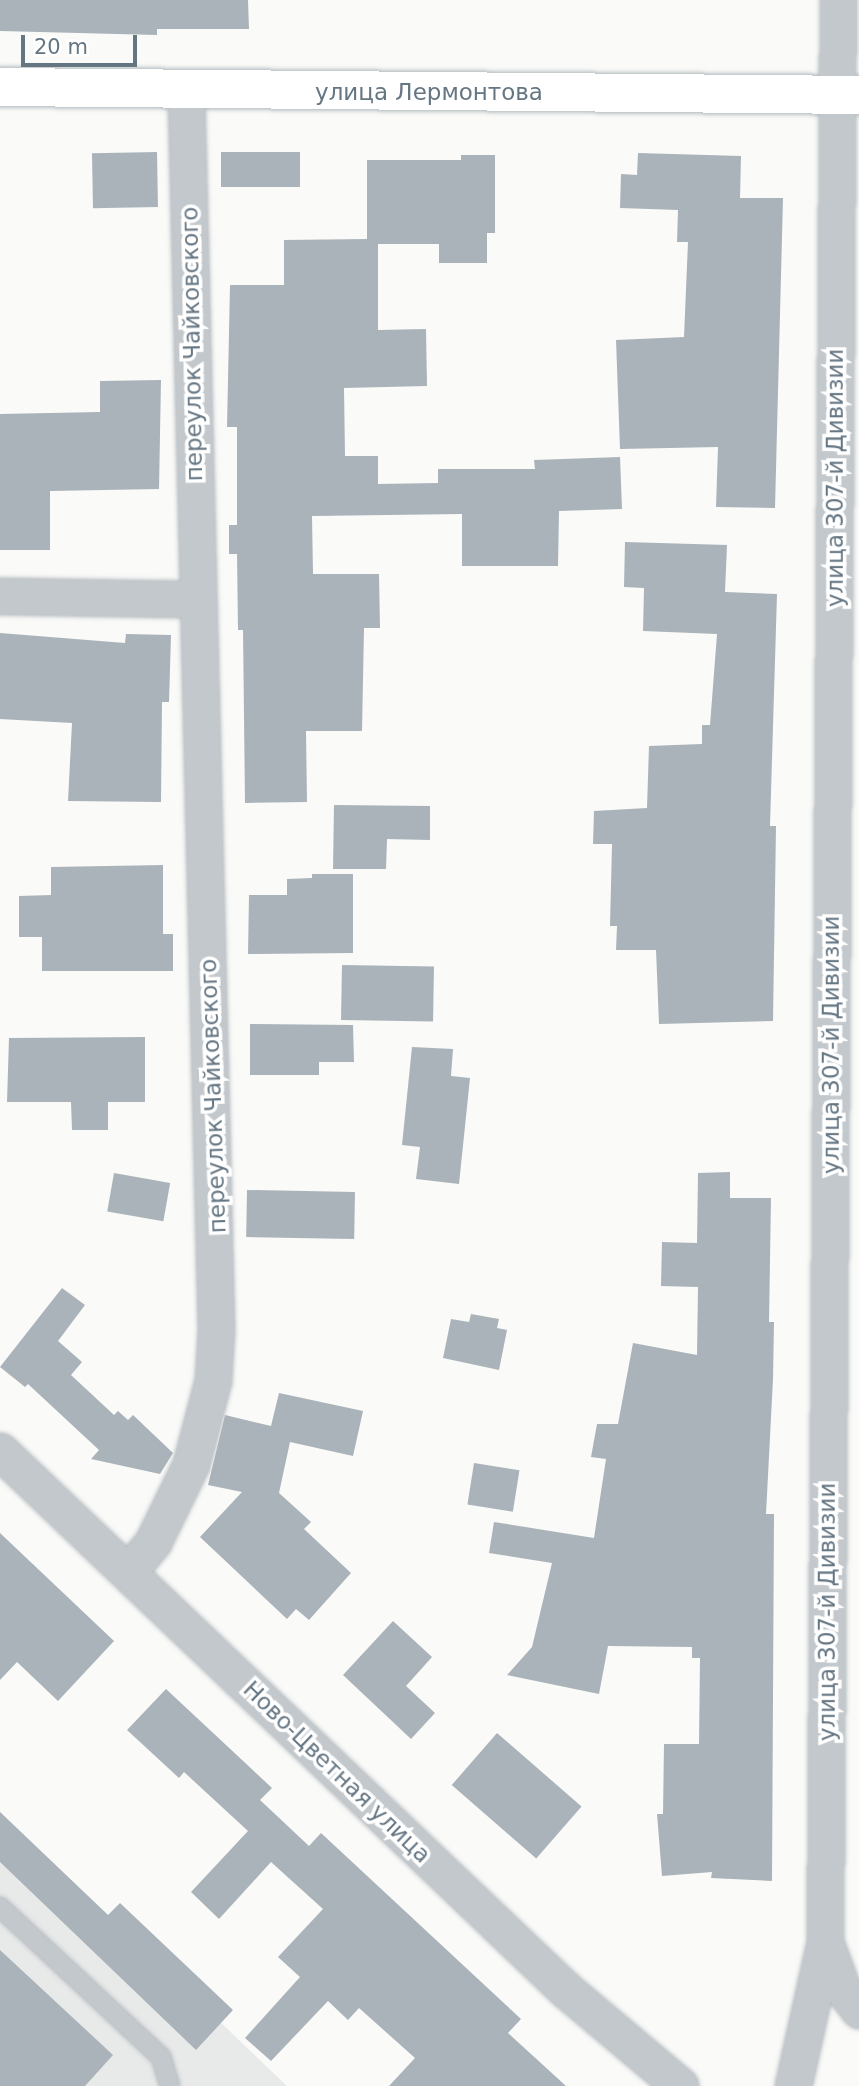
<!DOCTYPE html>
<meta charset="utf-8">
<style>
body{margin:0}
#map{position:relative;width:859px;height:2086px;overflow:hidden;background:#fafaf8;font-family:"DejaVu Sans",sans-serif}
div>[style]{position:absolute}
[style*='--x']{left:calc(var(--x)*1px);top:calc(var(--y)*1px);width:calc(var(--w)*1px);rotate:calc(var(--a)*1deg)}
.built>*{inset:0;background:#e8e9e9}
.building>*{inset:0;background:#aab3b9;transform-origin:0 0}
.roads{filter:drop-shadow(0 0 2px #b3babf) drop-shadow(0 0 2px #b3babf)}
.service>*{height:18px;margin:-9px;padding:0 9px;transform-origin:9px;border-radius:9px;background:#c3c8cc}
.minor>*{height:35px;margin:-17.5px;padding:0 17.5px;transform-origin:17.5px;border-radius:17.5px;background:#c3c8cc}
.secondary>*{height:38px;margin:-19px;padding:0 19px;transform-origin:19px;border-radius:19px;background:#fff}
span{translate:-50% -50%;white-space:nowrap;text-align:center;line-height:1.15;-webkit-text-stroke:7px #fff;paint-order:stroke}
.street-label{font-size:23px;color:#657683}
.scale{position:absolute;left:21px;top:35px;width:116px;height:32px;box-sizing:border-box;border:4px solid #657683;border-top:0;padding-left:9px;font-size:21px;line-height:24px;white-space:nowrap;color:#657683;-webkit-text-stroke:5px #fff;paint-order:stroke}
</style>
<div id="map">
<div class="built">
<div style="clip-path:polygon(0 1812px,193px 1996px,287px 2086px,0 2086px)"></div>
</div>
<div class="building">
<div style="clip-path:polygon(0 0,248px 0,249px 29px,157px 29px,157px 35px,0 31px)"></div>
<div style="left:157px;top:152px;width:55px;height:65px;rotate:89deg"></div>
<div style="left:300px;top:152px;width:35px;height:79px;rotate:90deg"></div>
<div style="clip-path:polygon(638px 153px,741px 156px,740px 198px,783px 198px,775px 508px,716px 507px,718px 447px,620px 449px,616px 340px,684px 337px,688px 242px,677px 242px,678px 210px,620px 208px,621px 174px,637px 175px)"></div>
<div style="clip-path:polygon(461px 155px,495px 155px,495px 233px,487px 233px,487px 263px,439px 263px,439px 244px,378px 244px,378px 330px,426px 329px,427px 386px,344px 388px,345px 456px,378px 456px,378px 484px,438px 483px,438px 469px,535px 469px,534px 460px,620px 457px,622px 509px,559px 511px,558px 566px,462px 566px,462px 514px,312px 516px,313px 574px,379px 574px,380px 628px,364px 628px,362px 731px,306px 731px,307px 802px,245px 803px,243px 630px,238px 630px,237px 554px,229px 554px,229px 525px,237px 525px,237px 427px,227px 427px,230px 285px,284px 285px,284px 240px,367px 239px,367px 160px,461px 160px)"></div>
<div style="clip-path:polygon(161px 380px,159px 489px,50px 491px,50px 550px,0 550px,0 414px,100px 412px,100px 381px)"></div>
<div style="clip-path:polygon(625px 542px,727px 545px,725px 592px,777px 594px,770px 826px,776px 826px,773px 1021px,659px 1024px,656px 950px,616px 950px,617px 926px,610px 926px,612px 844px,593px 844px,594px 811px,647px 808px,649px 746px,702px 744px,702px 725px,710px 725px,717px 634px,643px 631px,644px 588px,624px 587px)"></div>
<div style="clip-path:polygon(0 633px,125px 643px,126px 634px,171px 635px,169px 702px,162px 702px,161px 802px,68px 801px,72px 723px,0 719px)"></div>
<div style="clip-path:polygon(334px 805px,430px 806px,430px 840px,387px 839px,386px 869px,333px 869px)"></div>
<div style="clip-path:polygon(163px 865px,163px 934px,173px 934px,173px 971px,42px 971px,42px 937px,19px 937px,19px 896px,51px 895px,51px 867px)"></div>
<div style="clip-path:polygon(312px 874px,353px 874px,353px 953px,248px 954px,249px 895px,287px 895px,287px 879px,312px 878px)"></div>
<div style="left:342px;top:965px;width:92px;height:55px;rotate:1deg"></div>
<div style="clip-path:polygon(250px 1024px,353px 1025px,354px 1062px,319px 1062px,319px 1075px,250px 1075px)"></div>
<div style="clip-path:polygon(145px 1037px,145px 1102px,108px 1102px,108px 1130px,72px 1130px,71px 1102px,7px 1102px,9px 1038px)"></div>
<div style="clip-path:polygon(412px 1047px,453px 1049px,451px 1076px,470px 1078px,459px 1184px,416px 1179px,420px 1147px,402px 1145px)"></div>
<div style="clip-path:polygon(730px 1172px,730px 1198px,771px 1198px,769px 1322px,774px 1322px,773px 1379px,766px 1514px,774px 1514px,772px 1881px,711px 1878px,712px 1872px,662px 1876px,657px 1814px,663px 1814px,664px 1744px,699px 1744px,700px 1658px,692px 1658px,692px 1647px,608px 1646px,599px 1694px,507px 1675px,532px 1647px,552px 1563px,489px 1553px,494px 1522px,594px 1538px,606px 1459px,591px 1457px,597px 1424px,618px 1424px,633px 1343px,697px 1355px,698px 1287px,661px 1286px,662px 1242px,697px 1243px,698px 1173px)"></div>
<div style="left:114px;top:1173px;width:57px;height:39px;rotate:10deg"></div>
<div style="left:247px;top:1190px;width:108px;height:47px;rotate:1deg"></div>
<div style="clip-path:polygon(62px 1288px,85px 1305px,58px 1341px,82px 1362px,71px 1375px,114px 1415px,118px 1411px,128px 1420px,133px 1415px,173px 1453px,160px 1474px,91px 1459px,99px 1450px,28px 1384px,25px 1387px,0 1367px)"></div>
<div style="clip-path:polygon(471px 1314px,499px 1319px,497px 1328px,507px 1330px,499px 1370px,443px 1358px,451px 1319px,469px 1322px)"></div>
<div style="clip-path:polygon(279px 1393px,363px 1411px,353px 1456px,290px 1442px,279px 1493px,311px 1522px,304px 1529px,351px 1573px,309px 1620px,296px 1609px,287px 1619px,200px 1537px,242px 1492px,208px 1485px,225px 1415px,271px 1426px)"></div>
<div style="left:474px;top:1463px;width:46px;height:42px;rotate:9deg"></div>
<div style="clip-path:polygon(0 1533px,114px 1641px,58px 1701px,17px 1662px,0 1680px)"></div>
<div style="clip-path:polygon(393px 1621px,432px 1657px,406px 1686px,435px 1713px,411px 1739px,343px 1675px)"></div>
<div style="clip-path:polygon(166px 1689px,272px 1788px,260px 1800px,309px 1846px,321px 1833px,521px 2019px,508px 2033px,566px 2086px,389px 2086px,415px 2058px,359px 2008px,348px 2020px,328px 2001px,271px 2061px,245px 2038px,300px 1977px,278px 1957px,323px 1909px,271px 1862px,219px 1919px,191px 1892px,248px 1831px,184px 1772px,179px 1778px,127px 1730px)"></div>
<div style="left:497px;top:1733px;width:112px;height:69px;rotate:41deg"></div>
<div style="clip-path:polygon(0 1812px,108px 1915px,120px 1903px,233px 2010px,196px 2050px,0 1862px)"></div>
<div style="clip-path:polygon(0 1950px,113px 2055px,85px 2086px,0 2086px)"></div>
</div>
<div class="roads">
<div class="service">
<div style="--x:0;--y:1907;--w:220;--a:43"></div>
<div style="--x:161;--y:2057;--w:30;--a:73"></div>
</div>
<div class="minor">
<div style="--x:0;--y:596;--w:198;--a:0.9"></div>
<div style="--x:0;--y:1451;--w:782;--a:43.6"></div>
<div style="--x:566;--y:1990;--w:149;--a:40.1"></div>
<div style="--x:128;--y:1572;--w:39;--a:-50"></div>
<div style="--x:153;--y:1542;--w:87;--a:-64"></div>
<div style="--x:191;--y:1464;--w:87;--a:-75.3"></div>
<div style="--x:213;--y:1380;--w:50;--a:-86.6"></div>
<div style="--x:216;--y:1330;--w:1240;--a:-91.39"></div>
<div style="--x:825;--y:1942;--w:49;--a:69.7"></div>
<div style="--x:842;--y:1988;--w:28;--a:52"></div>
<div style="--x:793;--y:2086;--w:148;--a:-77.5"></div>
<div style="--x:825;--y:1942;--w:1942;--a:-89.62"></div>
</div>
<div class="secondary">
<div style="--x:0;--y:87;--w:859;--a:0.53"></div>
</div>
</div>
<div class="street-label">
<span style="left:429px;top:92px">улица Лермонтова</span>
<span style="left:192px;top:344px;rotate:-91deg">переулок Чайковского</span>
<span style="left:835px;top:478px;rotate:-90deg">улица 307-й Дивизии</span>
<span style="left:831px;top:1045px;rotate:-90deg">улица 307-й Дивизии</span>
<span style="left:213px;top:1096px;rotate:-92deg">переулок Чайковского</span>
<span style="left:827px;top:1612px;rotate:-90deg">улица 307-й Дивизии</span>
<span style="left:337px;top:1772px;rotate:44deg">Ново-Цветная улица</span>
</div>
<div class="scale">20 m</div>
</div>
